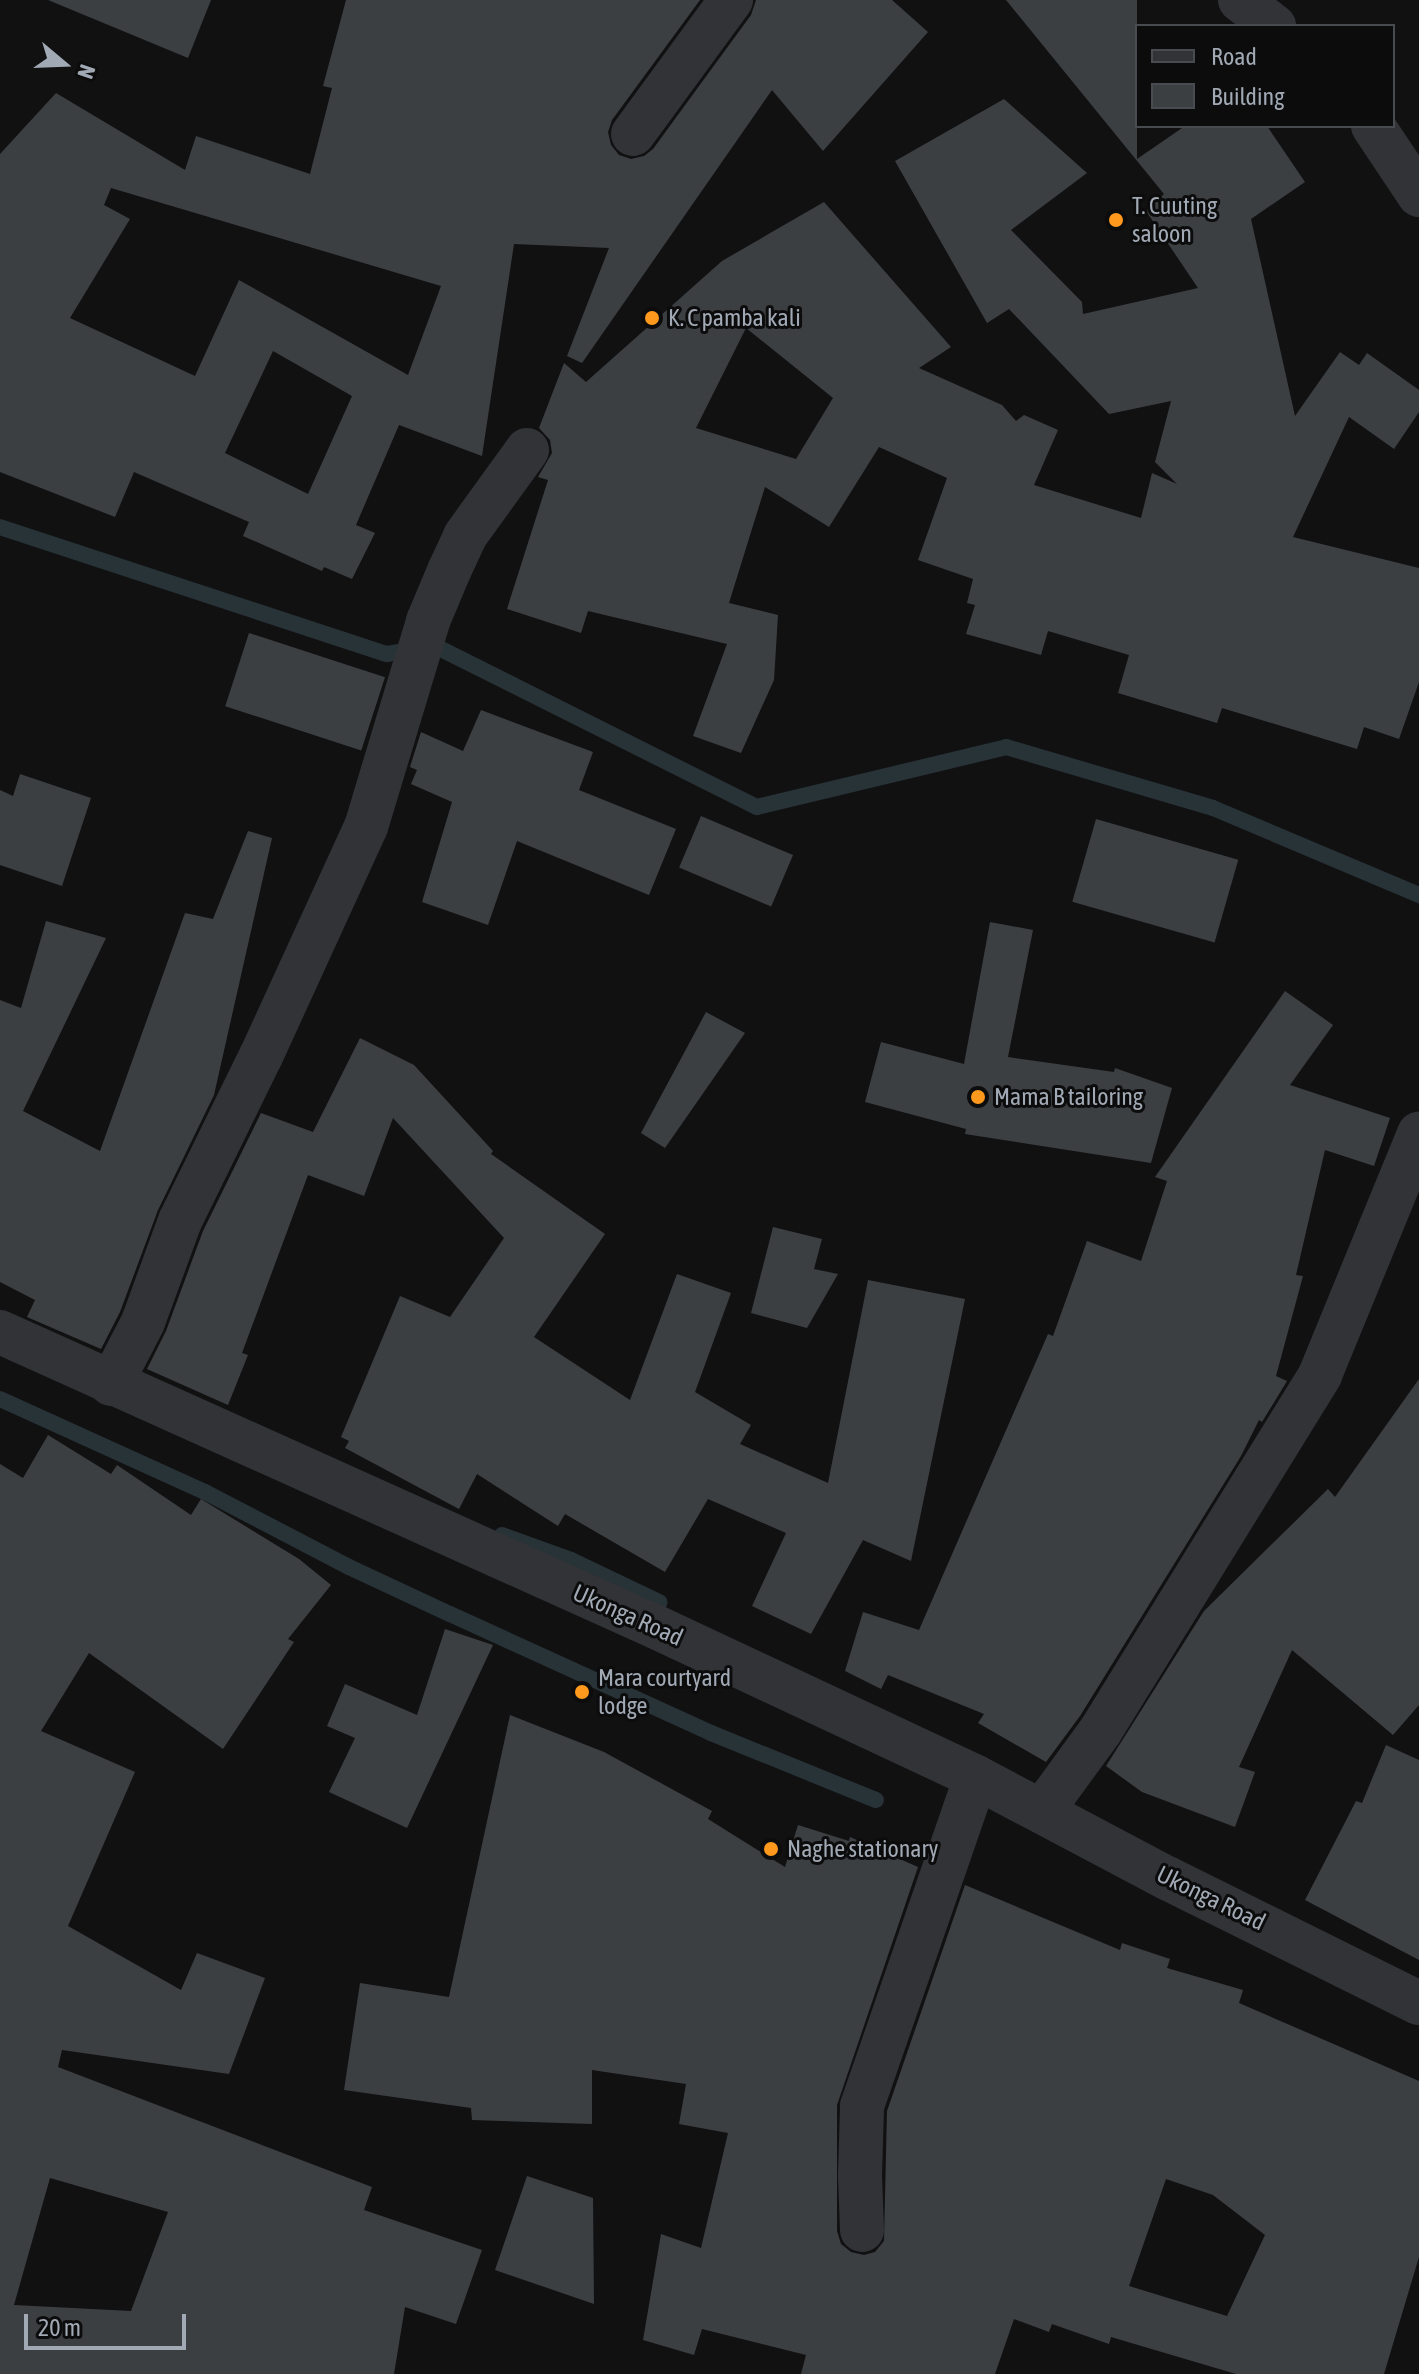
<!DOCTYPE html>
<style>
body{margin:0}
#map{position:relative;width:1419px;height:2374px;overflow:hidden;background:#111112;font-family:"Asap Condensed",sans-serif}
div>[style]{position:absolute}
[style*='--x']{left:calc(var(--x)*1px);top:calc(var(--y)*1px);width:calc(var(--w)*1px);rotate:calc(var(--a)*1deg)}
.stream>*{height:16px;margin:-8px;padding:0 8px;transform-origin:8px;border-radius:8px;background:#283338}
.building>*{inset:0;background:#3c3f42;transform-origin:0 0}
.minor>*{height:44px;margin:-22px;padding:0 22px;transform-origin:22px;border-radius:22px;background:#313337}
.tertiary>*{height:44px;margin:-22px;padding:0 22px;transform-origin:22px;border-radius:22px;background:#313337}
.dots>*{width:22px;height:22px;translate:-50% -50%;box-sizing:border-box;border:4px solid #0c0c0d;border-radius:50%}
span{translate:-50% -50%;white-space:nowrap;text-align:center;line-height:1.15;-webkit-text-stroke:6px #0c0c0d;paint-order:stroke}
.poi-label{font-size:24px;color:#a1a9b4}
.left{translate:0 -50%;text-align:left}
.street-label{font-size:24px;color:#a1a9b4}
.legend{position:absolute;left:1135px;top:24px;width:260px;height:104px;box-sizing:border-box;background:#0c0c0d;border:2px solid #484b50;margin:0;padding:10px 14px;list-style:none;font-size:24px;color:#a1a9b4}
.legend li{display:flex;align-items:center;gap:16px;height:40px}
.legend b{width:40px;border:2px solid #484b50}
.north{position:absolute;left:24px;top:24px;width:80px;height:80px;-webkit-text-stroke:6px #0c0c0d;paint-order:stroke;rotate:109deg;font-size:22px;font-weight:700;line-height:32px;text-align:center;color:#a1a9b4}
.north::after{content:'';display:block;margin:auto;width:28px;height:36px;background:#a1a9b4;clip-path:polygon(50% 0,100% 100%,50% 72%,0 100%)}
.scale{position:absolute;left:24px;top:2314px;width:162px;height:36px;box-sizing:border-box;border:4px solid #a1a9b4;border-top:0;padding-left:10px;font-size:24px;line-height:28px;white-space:nowrap;color:#a1a9b4;-webkit-text-stroke:6px #0c0c0d;paint-order:stroke}
</style>
<div id="map">
<div class="stream">
<div style="--x:0;--y:527;--w:407;--a:18.2"></div>
<div style="--x:387;--y:654;--w:49;--a:-9.5"></div>
<div style="--x:435;--y:646;--w:360;--a:26.6"></div>
<div style="--x:757;--y:807;--w:256;--a:-13.5"></div>
<div style="--x:1006;--y:747;--w:216;--a:16.4"></div>
<div style="--x:1213;--y:808;--w:224;--a:22.9"></div>
<div style="--x:0;--y:1399;--w:225;--a:24.4"></div>
<div style="--x:205;--y:1492;--w:162;--a:27.5"></div>
<div style="--x:349;--y:1567;--w:111;--a:25"></div>
<div style="--x:450;--y:1614;--w:287;--a:24.5"></div>
<div style="--x:711;--y:1733;--w:178;--a:22.1"></div>
<div style="--x:502;--y:1535;--w:73;--a:19.9"></div>
<div style="--x:571;--y:1560;--w:98;--a:25.5"></div>
</div>
<div class="building">
<div style="clip-path:polygon(48px 0,211px 0,188px 58px)"></div>
<div style="clip-path:polygon(evenodd,346px 0,700px 0,612px 120px,608px 132px,611px 145px,619px 155px,631px 159px,644px 156px,653px 149px,751px 15px,756px 0,892px 0,928px 32px,823px 151px,772px 90px,582px 363px,567px 356px,609px 248px,514px 244px,482px 456px,399px 425px,356px 525px,375px 533px,352px 579px,324px 567px,322px 571px,243px 536px,249px 522px,134px 472px,115px 517px,0 472px,0 154px,56px 93px,185px 170px,196px 136px,310px 174px,332px 88px,323px 86px,346px 0,111px 188px,441px 286px,408px 375px,239px 280px,195px 376px,70px 318px,130px 219px,104px 205px,111px 188px,346px 0,273px 351px,352px 396px,308px 494px,225px 453px,273px 351px)"></div>
<div style="clip-path:polygon(evenodd,1006px 0,1137px 0,1137px 159px,1185px 126px,1267px 126px,1305px 182px,1251px 219px,1295px 416px,1340px 352px,1359px 365px,1367px 353px,1419px 390px,1419px 412px,1394px 449px,1349px 417px,1293px 537px,1419px 568px,1419px 682px,1399px 739px,1364px 727px,1357px 749px,1222px 708px,1217px 723px,1118px 693px,1129px 655px,1048px 631px,1041px 655px,966px 634px,975px 605px,967px 603px,973px 579px,918px 560px,947px 478px,879px 447px,829px 527px,765px 487px,729px 603px,778px 615px,774px 680px,741px 753px,693px 736px,727px 644px,588px 611px,581px 633px,507px 609px,548px 480px,538px 477px,552px 453px,550px 440px,539px 428px,564px 363px,586px 382px,722px 261px,824px 202px,951px 347px,919px 368px,1002px 405px,1016px 421px,1024px 415px,1058px 430px,1034px 485px,1141px 518px,1152px 473px,1177px 484px,1155px 462px,1171px 401px,1109px 414px,1009px 309px,987px 323px,895px 161px,1004px 99px,1087px 173px,1011px 230px,1082px 302px,1083px 314px,1198px 288px,1146px 211px,1164px 194px,1006px 0,746px 328px,833px 398px,796px 459px,696px 428px,746px 328px)"></div>
<div style="left:249px;top:633px;width:143px;height:77px;rotate:18deg"></div>
<div style="clip-path:polygon(481px 710px,593px 752px,579px 790px,676px 829px,649px 895px,517px 841px,488px 925px,422px 902px,452px 802px,411px 784px,417px 770px,410px 767px,421px 732px,463px 751px)"></div>
<div style="clip-path:polygon(20px 774px,91px 798px,62px 886px,0 865px,0 790px,13px 796px)"></div>
<div style="left:701px;top:816px;width:100px;height:56px;rotate:23deg"></div>
<div style="left:1096px;top:819px;width:148px;height:86px;rotate:16deg"></div>
<div style="clip-path:polygon(248px 831px,272px 838px,214px 1095px,158px 1210px,120px 1312px,101px 1349px,27px 1317px,35px 1300px,0 1282px,0 1000px,21px 1008px,46px 921px,106px 938px,23px 1111px,100px 1151px,185px 913px,213px 919px)"></div>
<div style="clip-path:polygon(990px 922px,1033px 930px,1008px 1057px,1114px 1072px,1115px 1068px,1172px 1088px,1151px 1163px,965px 1134px,966px 1129px,865px 1102px,881px 1042px,964px 1064px)"></div>
<div style="clip-path:polygon(1285px 991px,1333px 1025px,1290px 1085px,1390px 1118px,1374px 1166px,1325px 1150px,1296px 1275px,1303px 1276px,1276px 1376px,1287px 1381px,1262px 1422px,1259px 1420px,1241px 1456px,1080px 1716px,1046px 1762px,978px 1723px,984px 1714px,888px 1675px,881px 1689px,845px 1671px,863px 1612px,919px 1630px,1048px 1334px,1053px 1336px,1087px 1241px,1141px 1261px,1167px 1181px,1155px 1177px)"></div>
<div style="clip-path:polygon(706px 1012px,745px 1033px,665px 1148px,641px 1133px)"></div>
<div style="clip-path:polygon(360px 1038px,414px 1065px,493px 1151px,491px 1154px,605px 1234px,534px 1337px,630px 1400px,677px 1274px,731px 1293px,695px 1392px,751px 1425px,740px 1444px,828px 1483px,868px 1280px,965px 1299px,911px 1561px,863px 1540px,811px 1634px,752px 1606px,786px 1533px,708px 1499px,665px 1572px,565px 1514px,558px 1526px,477px 1474px,459px 1509px,345px 1448px,349px 1441px,341px 1437px,400px 1296px,450px 1317px,504px 1238px,393px 1118px,364px 1196px,308px 1175px,242px 1353px,248px 1355px,228px 1405px,147px 1369px,166px 1331px,203px 1231px,261px 1113px,313px 1132px)"></div>
<div style="clip-path:polygon(773px 1227px,822px 1239px,814px 1269px,838px 1274px,807px 1328px,751px 1313px)"></div>
<div style="clip-path:polygon(1419px 1379px,1419px 1705px,1393px 1735px,1292px 1650px,1239px 1767px,1255px 1772px,1235px 1827px,1142px 1792px,1106px 1766px,1204px 1611px,1328px 1489px,1335px 1497px)"></div>
<div style="clip-path:polygon(evenodd,48px 1435px,111px 1474px,117px 1465px,191px 1515px,201px 1499px,299px 1559px,331px 1585px,288px 1639px,294px 1642px,223px 1749px,89px 1653px,41px 1731px,135px 1772px,68px 1926px,181px 1990px,197px 1953px,265px 1978px,229px 2074px,62px 2050px,58px 2067px,372px 2187px,364px 2210px,482px 2250px,456px 2324px,405px 2307px,394px 2374px,0 2374px,0 1464px,23px 1478px,48px 1435px,50px 2178px,168px 2212px,131px 2311px,14px 2305px,50px 2178px)"></div>
<div style="clip-path:polygon(445px 1629px,493px 1645px,407px 1828px,329px 1792px,355px 1738px,327px 1726px,345px 1684px,417px 1715px)"></div>
<div style="clip-path:polygon(evenodd,510px 1715px,604px 1752px,712px 1811px,708px 1819px,785px 1867px,798px 1825px,849px 1841px,850px 1837px,918px 1867px,837px 2105px,837px 2231px,841px 2244px,851px 2252px,864px 2255px,875px 2252px,884px 2241px,887px 2111px,965px 1885px,1120px 1950px,1122px 1943px,1170px 1959px,1167px 1968px,1243px 1990px,1239px 2003px,1419px 2081px,1419px 2257px,1384px 2374px,1236px 2374px,1111px 2337px,1109px 2344px,1052px 2324px,1049px 2332px,1014px 2319px,995px 2374px,801px 2374px,806px 2355px,702px 2329px,694px 2355px,643px 2340px,661px 2234px,701px 2248px,728px 2133px,679px 2124px,686px 2084px,592px 2070px,592px 2124px,472px 2120px,471px 2108px,344px 2090px,360px 1983px,449px 1997px,510px 1715px,1166px 2179px,1213px 2195px,1265px 2235px,1227px 2316px,1129px 2286px,1166px 2179px)"></div>
<div style="clip-path:polygon(1386px 1745px,1419px 1760px,1419px 1960px,1305px 1900px,1356px 1801px,1362px 1803px)"></div>
<div style="clip-path:polygon(527px 2176px,593px 2198px,594px 2304px,495px 2270px)"></div>
</div>
<div class="minor">
<div style="--x:1240;--y:0;--w:43;--a:37.4"></div>
<div style="--x:1373;--y:126;--w:83;--a:56.3"></div>
<div style="--x:633;--y:134;--w:166;--a:-53.8"></div>
<div style="--x:111;--y:1384;--w:70;--a:-62.7"></div>
<div style="--x:143;--y:1322;--w:108;--a:-69.9"></div>
<div style="--x:180;--y:1221;--w:184;--a:-63.9"></div>
<div style="--x:261;--y:1056;--w:252;--a:-65.4"></div>
<div style="--x:366;--y:827;--w:215;--a:-73.2"></div>
<div style="--x:428;--y:621;--w:54;--a:-67.2"></div>
<div style="--x:449;--y:571;--w:38;--a:-65"></div>
<div style="--x:465;--y:536;--w:106;--a:-54.2"></div>
<div style="--x:1042;--y:1811;--w:100;--a:-53.9"></div>
<div style="--x:1101;--y:1730;--w:417;--a:-58.3"></div>
<div style="--x:1320;--y:1375;--w:261;--a:-67.7"></div>
<div style="--x:862;--y:2230;--w:55;--a:-92.1"></div>
<div style="--x:860;--y:2175;--w:69;--a:-88.3"></div>
<div style="--x:862;--y:2106;--w:348;--a:-70.9"></div>
</div>
<div class="tertiary">
<div style="--x:0;--y:1332;--w:719;--a:24.21"></div>
<div style="--x:656;--y:1627;--w:353;--a:25.1"></div>
<div style="--x:976;--y:1777;--w:216;--a:27.9"></div>
<div style="--x:1167;--y:1878;--w:281;--a:26.4"></div>
</div>
<div class="dots">
<div style="left:1116px;top:220px;background:#fe991d"></div>
<div style="left:652px;top:318px;background:#fe991d"></div>
<div style="left:978px;top:1097px;background:#fe991d"></div>
<div style="left:582px;top:1692px;background:#fe991d"></div>
<div style="left:771px;top:1849px;background:#fe991d"></div>
</div>
<div class="poi-label">
<span class="left" style="left:1132px;top:220px">T. Cuuting<br>saloon</span>
<span class="left" style="left:668px;top:318px">K. C pamba kali</span>
<span class="left" style="left:994px;top:1097px">Mama B tailoring</span>
<span class="left" style="left:598px;top:1692px">Mara courtyard<br>lodge</span>
<span class="left" style="left:787px;top:1849px">Naghe stationary</span>
</div>
<div class="street-label">
<span style="left:628px;top:1615px;rotate:24deg">Ukonga Road</span>
<span style="left:1211px;top:1898px;rotate:26deg">Ukonga Road</span>
</div>
<ul class="legend">
<li><b style="height:10px;background:#313337"></b>Road</li>
<li><b style="height:22px;background:#3c3f42"></b>Building</li>
</ul>
<div class="north">N</div>
<div class="scale">20 m</div>
</div>
